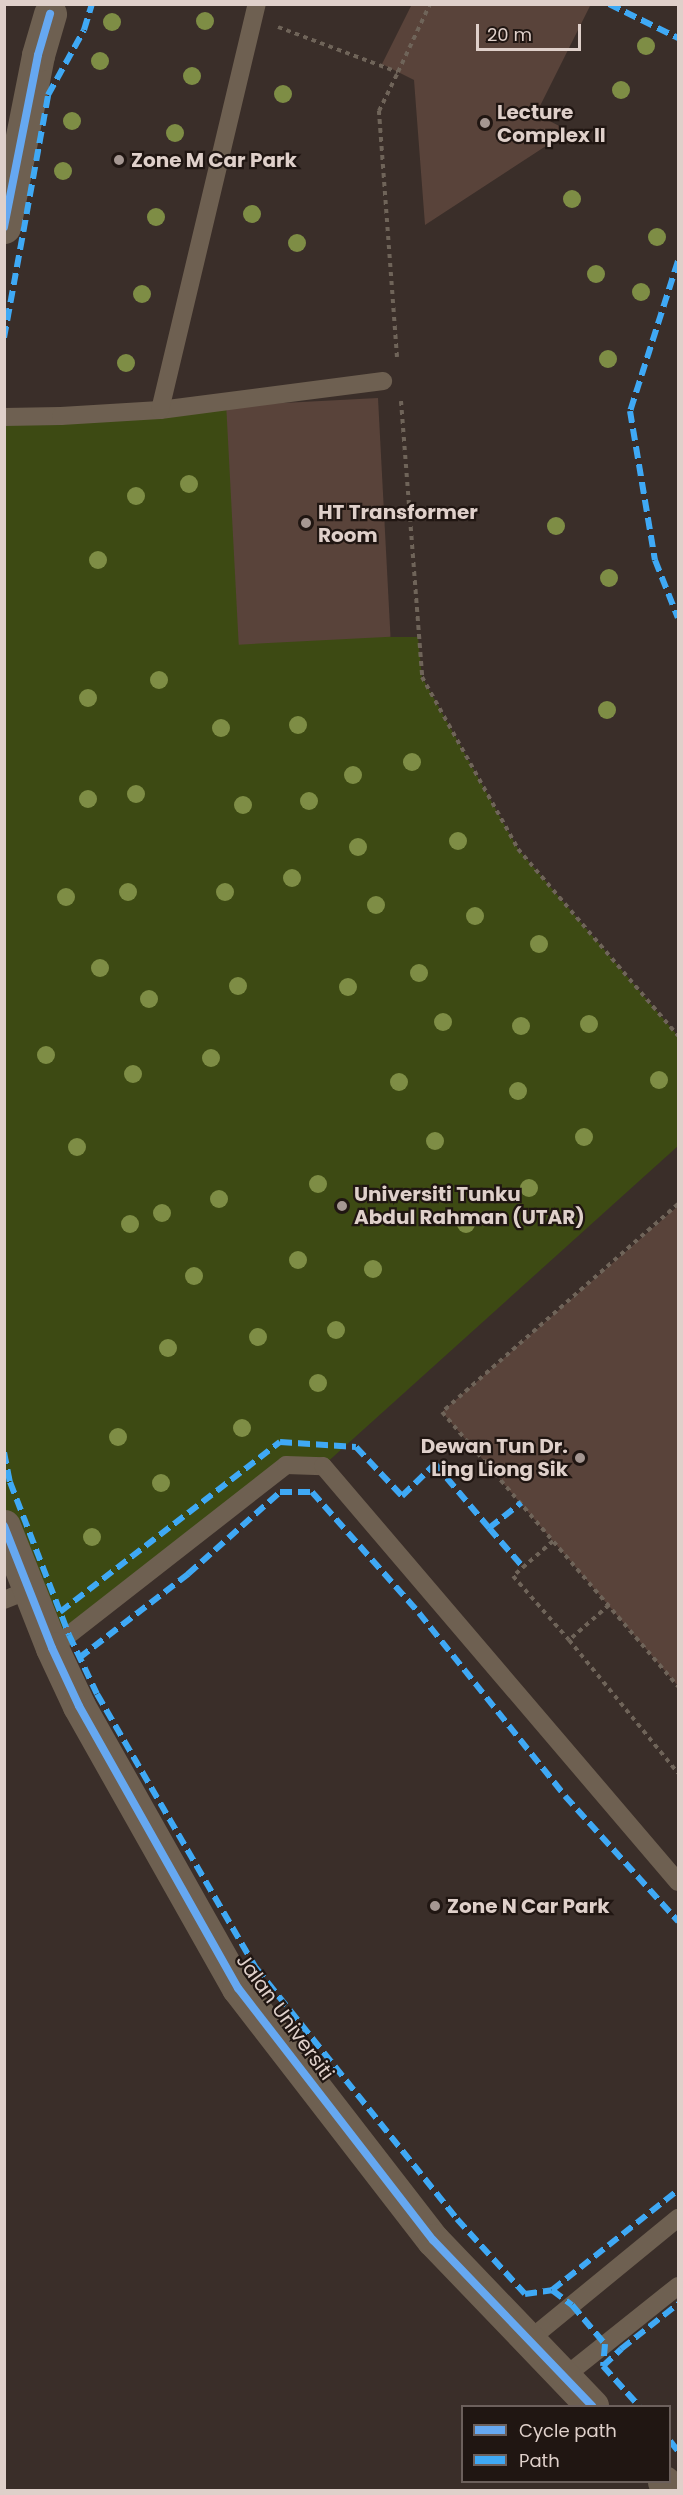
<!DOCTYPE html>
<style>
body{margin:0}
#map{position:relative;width:683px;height:2495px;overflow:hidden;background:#3a2e29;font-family:Poppins,sans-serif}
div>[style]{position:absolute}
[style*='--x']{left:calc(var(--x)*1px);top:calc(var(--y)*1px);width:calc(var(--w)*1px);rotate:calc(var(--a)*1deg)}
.green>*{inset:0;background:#3d4a13}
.building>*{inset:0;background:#59433a;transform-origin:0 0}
.path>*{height:4px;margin-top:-2px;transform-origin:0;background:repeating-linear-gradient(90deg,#6f6459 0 4.5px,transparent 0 9px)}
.lane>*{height:18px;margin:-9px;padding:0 9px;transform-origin:9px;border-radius:9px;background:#6e6051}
.street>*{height:33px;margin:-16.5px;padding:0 16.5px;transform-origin:16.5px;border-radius:16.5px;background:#6e6051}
.quiet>*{height:6px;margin-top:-3px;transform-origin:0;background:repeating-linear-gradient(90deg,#3fa9f5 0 12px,transparent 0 18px)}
.cycleway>*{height:8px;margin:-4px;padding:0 4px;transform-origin:4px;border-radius:4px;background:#66a8f1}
.trees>*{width:18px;height:18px;margin:-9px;border-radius:50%;background:#7e8d45}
.dots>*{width:16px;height:16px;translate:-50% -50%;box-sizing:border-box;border:3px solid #201612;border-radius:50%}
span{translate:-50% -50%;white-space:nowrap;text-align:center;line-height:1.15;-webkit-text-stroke:4.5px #201612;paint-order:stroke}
.poi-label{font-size:20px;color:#dfd0ca;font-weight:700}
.left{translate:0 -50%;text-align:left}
.right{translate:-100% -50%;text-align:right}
.street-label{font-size:20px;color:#dfd0ca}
.frame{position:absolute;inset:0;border:6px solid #dfd0ca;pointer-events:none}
.legend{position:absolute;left:461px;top:2405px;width:210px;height:78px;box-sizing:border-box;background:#201612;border:2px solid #6c605c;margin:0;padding:8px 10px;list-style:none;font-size:18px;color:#dfd0ca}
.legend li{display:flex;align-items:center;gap:12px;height:30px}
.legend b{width:30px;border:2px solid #6c605c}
.scale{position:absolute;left:476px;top:24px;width:105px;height:27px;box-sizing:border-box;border:3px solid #dfd0ca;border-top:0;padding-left:8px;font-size:18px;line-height:21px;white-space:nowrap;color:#dfd0ca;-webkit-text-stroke:4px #201612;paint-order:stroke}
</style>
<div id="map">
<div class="green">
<div style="clip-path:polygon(226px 409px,390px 637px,418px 637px,422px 677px,518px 849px,678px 1036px,678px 1146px,323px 1466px,286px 1465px,52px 1648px,5px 1526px,5px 417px)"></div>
</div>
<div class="building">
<div style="clip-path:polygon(412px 4px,591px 4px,536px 114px,569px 131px,425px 225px,414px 80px,382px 64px)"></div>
<div style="left:378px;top:398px;width:239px;height:152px;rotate:87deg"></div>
<div style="clip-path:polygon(678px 1206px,678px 1686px,442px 1412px)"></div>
</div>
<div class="path">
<div style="--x:278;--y:27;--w:128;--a:20.6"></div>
<div style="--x:398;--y:72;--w:75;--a:-64.8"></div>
<div style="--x:397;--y:357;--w:247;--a:-94.2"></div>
<div style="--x:379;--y:111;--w:43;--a:-64"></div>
<div style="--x:401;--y:401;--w:277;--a:85.6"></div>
<div style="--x:422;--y:677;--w:197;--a:60.8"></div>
<div style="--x:518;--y:849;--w:246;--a:49.4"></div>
<div style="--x:678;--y:1204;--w:315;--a:138.6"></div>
<div style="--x:442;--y:1412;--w:362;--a:49.3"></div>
<div style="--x:553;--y:1541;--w:53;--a:138.8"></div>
<div style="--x:513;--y:1576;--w:85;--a:48.8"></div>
<div style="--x:609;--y:1605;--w:53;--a:138.8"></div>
<div style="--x:569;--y:1640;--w:172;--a:50.7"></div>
</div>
<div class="lane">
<div style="--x:160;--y:410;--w:225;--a:-7.4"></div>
<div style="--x:4;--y:417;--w:57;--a:-1"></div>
<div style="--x:61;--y:416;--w:99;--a:-3.5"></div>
<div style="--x:160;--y:410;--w:417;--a:-76.6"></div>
<div style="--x:4;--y:1600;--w:27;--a:-22"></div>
<div style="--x:52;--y:1648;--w:297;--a:-38"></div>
<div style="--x:286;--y:1465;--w:37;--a:2"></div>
<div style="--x:323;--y:1466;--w:547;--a:49.52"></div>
<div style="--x:529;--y:2340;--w:193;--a:-39.3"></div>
<div style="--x:564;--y:2377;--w:146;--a:-38.6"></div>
</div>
<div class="street">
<div style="--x:4;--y:227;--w:175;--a:-78.8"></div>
<div style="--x:38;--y:55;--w:43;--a:-73.7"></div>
<div style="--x:4;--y:1526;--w:131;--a:68.5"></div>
<div style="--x:52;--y:1648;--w:64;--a:65"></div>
<div style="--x:79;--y:1706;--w:324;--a:60.6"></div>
<div style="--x:238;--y:1988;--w:319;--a:52.3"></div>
<div style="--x:433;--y:2240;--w:230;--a:46.2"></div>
<div style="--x:664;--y:2482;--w:12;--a:42"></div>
</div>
<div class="quiet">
<div style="--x:609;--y:4;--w:77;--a:26.2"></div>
<div style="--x:678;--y:261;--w:157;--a:107.7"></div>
<div style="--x:630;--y:411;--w:151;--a:80.5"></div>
<div style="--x:655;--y:560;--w:62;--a:68.4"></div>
<div style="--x:4;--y:338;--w:247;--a:-79.7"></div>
<div style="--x:48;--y:95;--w:74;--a:-61"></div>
<div style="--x:84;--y:30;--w:27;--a:-73"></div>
<div style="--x:4;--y:1452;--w:31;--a:79"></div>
<div style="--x:10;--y:1482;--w:164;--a:68.9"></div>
<div style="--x:69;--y:1635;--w:65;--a:64.6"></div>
<div style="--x:97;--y:1694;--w:317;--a:59.9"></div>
<div style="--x:256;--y:1968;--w:322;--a:51.3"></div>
<div style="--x:457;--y:2219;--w:101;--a:47.8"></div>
<div style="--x:525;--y:2294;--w:27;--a:-8"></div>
<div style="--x:552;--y:2290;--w:25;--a:37"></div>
<div style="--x:572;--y:2305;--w:51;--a:49.8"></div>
<div style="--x:605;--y:2344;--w:22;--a:95"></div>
<div style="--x:603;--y:2366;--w:54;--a:48"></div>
<div style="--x:489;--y:1528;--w:52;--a:48.9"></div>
<div style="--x:60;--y:1612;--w:278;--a:-37.7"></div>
<div style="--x:280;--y:1442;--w:76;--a:3.8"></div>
<div style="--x:356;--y:1447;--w:67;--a:46.8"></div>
<div style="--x:402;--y:1496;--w:46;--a:-44.1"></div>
<div style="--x:435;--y:1464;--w:84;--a:49.8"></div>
<div style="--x:489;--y:1528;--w:41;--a:-38"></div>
<div style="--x:79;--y:1658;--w:138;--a:-37.6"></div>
<div style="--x:188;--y:1574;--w:123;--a:-41.7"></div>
<div style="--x:280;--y:1492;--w:32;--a:0"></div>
<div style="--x:312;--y:1492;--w:162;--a:48.5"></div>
<div style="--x:419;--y:1613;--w:234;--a:51.4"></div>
<div style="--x:565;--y:1796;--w:169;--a:47.9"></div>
<div style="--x:552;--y:2290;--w:161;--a:-38.4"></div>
<div style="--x:603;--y:2366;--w:25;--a:-43"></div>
<div style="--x:621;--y:2349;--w:73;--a:-38.3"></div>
<div style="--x:670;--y:2441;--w:13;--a:51"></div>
</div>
<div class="cycleway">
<div style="--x:4;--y:227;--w:175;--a:-78.8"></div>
<div style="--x:38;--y:55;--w:43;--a:-73.7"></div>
<div style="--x:4;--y:1526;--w:131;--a:68.5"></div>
<div style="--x:52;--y:1648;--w:64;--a:65"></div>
<div style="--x:79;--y:1706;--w:324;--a:60.6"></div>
<div style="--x:238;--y:1988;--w:319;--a:52.3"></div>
<div style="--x:433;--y:2240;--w:230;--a:46.2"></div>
</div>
<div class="trees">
<div style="left:205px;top:21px"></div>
<div style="left:112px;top:22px"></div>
<div style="left:646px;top:46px"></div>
<div style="left:100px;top:61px"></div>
<div style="left:192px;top:76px"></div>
<div style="left:621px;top:90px"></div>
<div style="left:283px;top:94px"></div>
<div style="left:72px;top:121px"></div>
<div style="left:175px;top:133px"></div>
<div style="left:63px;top:171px"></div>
<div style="left:572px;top:199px"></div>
<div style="left:252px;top:214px"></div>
<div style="left:156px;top:217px"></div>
<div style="left:657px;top:237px"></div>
<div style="left:297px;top:243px"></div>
<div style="left:596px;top:274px"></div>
<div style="left:641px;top:292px"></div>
<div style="left:142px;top:294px"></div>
<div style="left:608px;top:359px"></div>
<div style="left:126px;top:363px"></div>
<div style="left:189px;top:484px"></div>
<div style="left:136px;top:496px"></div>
<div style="left:556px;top:526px"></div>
<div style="left:98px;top:560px"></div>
<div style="left:609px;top:578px"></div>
<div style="left:159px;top:680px"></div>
<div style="left:88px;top:698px"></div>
<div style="left:607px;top:710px"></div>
<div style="left:298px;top:725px"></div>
<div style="left:221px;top:728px"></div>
<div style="left:412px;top:762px"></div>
<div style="left:353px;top:775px"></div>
<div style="left:136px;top:794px"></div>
<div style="left:88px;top:799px"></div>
<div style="left:309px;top:801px"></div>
<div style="left:243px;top:805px"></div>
<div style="left:458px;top:841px"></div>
<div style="left:358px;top:847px"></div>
<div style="left:292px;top:878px"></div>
<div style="left:128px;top:892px"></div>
<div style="left:225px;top:892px"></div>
<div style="left:66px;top:897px"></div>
<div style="left:376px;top:905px"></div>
<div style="left:475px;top:916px"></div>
<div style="left:539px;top:944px"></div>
<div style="left:100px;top:968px"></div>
<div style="left:419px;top:973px"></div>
<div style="left:238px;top:986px"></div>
<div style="left:348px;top:987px"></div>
<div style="left:149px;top:999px"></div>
<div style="left:443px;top:1022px"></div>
<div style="left:589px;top:1024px"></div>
<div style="left:521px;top:1026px"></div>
<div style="left:46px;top:1055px"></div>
<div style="left:211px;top:1058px"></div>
<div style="left:133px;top:1074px"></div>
<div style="left:659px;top:1080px"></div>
<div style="left:399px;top:1082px"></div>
<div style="left:518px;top:1091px"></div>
<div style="left:584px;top:1137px"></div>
<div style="left:435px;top:1141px"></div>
<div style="left:77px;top:1147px"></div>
<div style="left:318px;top:1184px"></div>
<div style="left:529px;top:1188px"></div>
<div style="left:219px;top:1199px"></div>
<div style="left:162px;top:1213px"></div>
<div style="left:130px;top:1224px"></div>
<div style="left:466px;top:1224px"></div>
<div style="left:298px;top:1260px"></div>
<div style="left:373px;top:1269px"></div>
<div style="left:194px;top:1276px"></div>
<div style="left:336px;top:1330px"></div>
<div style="left:258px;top:1337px"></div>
<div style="left:168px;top:1348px"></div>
<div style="left:318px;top:1383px"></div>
<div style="left:242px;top:1428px"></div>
<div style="left:118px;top:1437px"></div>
<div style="left:161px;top:1483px"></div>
<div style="left:92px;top:1537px"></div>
</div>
<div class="dots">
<div style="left:485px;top:123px;background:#a59792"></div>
<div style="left:119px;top:160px;background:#a59792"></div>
<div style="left:306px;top:523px;background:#a59792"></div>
<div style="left:342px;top:1206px;background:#a59792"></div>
<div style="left:580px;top:1458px;background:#a59792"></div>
<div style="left:435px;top:1906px;background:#a59792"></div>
</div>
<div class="poi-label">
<span class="left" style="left:497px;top:124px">Lecture<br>Complex II</span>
<span class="left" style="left:131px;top:160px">Zone M Car Park</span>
<span class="left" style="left:318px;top:524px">HT Transformer<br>Room</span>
<span class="left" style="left:354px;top:1206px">Universiti Tunku<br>Abdul Rahman (UTAR)</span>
<span class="right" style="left:568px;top:1458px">Dewan Tun Dr.<br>Ling Liong Sik</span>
<span class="left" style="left:447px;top:1906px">Zone N Car Park</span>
</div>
<div class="street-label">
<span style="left:285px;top:2017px;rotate:54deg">Jalan Universiti</span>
</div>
<div class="frame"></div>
<ul class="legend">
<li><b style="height:8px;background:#66a8f1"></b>Cycle path</li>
<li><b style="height:8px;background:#3fa9f5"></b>Path</li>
</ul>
<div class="scale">20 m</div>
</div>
